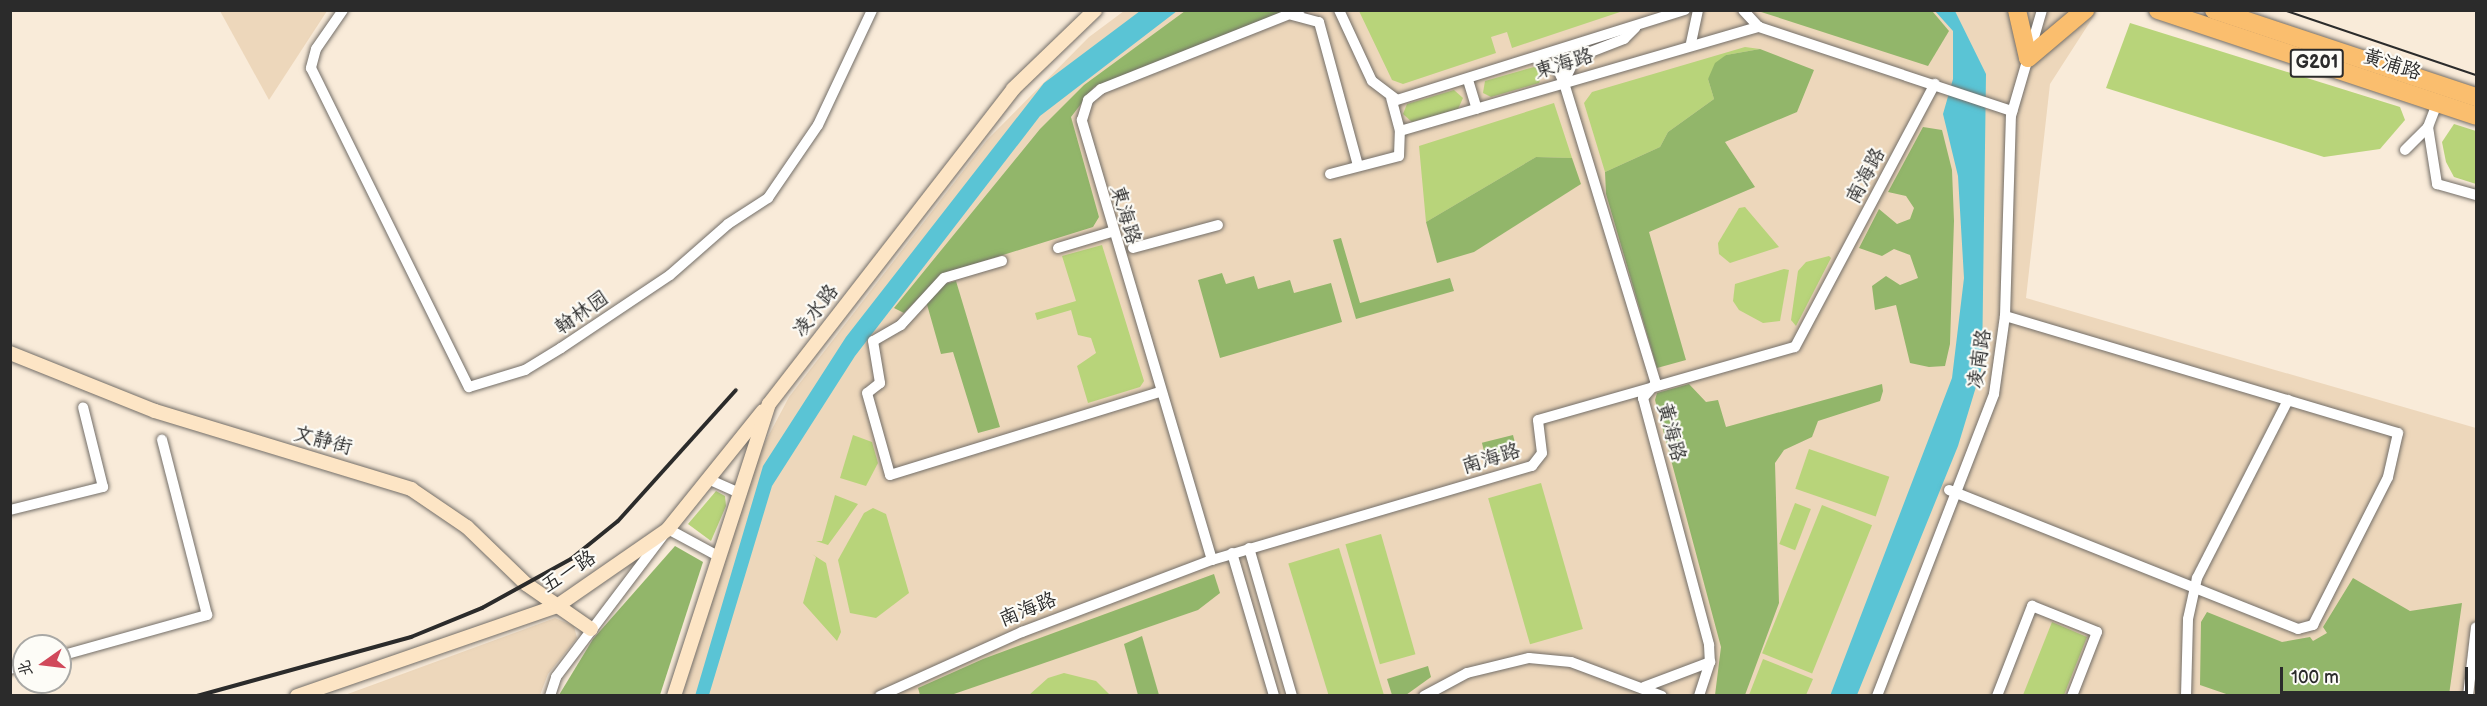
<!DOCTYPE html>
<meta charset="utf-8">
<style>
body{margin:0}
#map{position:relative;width:2487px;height:706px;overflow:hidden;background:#f9ebd9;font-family:"Balsamiq Sans","LXGW WenKai TC",sans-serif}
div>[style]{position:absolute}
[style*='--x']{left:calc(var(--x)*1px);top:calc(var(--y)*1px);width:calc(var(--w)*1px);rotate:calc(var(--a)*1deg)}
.built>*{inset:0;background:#edd7bb}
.green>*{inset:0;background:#b8d47a;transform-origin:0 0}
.forest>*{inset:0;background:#92b66a;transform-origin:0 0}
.water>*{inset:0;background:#5ac4d5}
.roads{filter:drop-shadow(0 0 2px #736e68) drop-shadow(0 0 2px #736e68)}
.street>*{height:10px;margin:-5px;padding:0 5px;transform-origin:5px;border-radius:5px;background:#fff}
.secondary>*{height:14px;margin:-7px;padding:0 7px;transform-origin:7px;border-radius:7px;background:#fde5c5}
.highway>*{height:18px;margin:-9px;padding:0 9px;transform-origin:9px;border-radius:9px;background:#fabe6e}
.tram>*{height:1.5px;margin:-0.75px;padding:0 0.75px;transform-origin:0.75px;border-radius:0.75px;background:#2b2b2b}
.rail>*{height:4px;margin:-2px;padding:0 2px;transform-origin:2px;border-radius:2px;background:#2b2b2b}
span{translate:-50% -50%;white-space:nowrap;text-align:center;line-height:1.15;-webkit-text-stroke:4.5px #fdfcf7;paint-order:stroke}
.shield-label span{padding:2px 4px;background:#fdfcf7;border:2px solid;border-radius:4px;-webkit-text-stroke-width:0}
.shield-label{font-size:18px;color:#2b2b2b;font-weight:700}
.street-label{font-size:20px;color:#2b2b2b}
.frame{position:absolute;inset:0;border:12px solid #2b2b2b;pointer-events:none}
.north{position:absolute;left:12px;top:634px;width:60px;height:60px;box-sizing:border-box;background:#fdfcf7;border:2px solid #a9a8a5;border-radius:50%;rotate:256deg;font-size:16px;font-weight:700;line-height:24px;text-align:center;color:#2b2b2b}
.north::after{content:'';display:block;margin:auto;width:21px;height:27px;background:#d1495b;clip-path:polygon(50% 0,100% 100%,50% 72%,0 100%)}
.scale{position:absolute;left:2280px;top:667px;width:188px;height:27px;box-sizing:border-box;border:3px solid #2b2b2b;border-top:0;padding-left:8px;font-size:18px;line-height:21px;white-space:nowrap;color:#2b2b2b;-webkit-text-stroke:4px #fdfcf7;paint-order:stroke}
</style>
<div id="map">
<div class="built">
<div style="clip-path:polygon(220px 11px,327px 11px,269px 100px)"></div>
<div style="clip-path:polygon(1124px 11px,2097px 11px,2050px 84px,2026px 298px,2476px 428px,2476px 695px,682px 696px,761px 450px,789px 397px,987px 140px,1089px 37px)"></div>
<div style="clip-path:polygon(555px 618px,574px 626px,577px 638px,548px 674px,540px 695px,345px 695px)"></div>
</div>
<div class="green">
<div style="clip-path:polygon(1359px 11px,1623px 11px,1512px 48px,1507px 32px,1491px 37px,1496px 53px,1403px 84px,1392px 80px)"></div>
<div style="clip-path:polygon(2130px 23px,2400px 107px,2405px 120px,2380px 149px,2324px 157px,2106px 88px)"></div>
<div style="clip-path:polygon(1745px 47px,1760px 49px,1726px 55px,1708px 79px,1714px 99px,1668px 132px,1660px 147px,1605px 172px,1584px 103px,1592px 92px)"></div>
<div style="clip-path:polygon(1534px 67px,1543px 71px,1539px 83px,1491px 97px,1483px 93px,1485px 81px)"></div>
<div style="clip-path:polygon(1454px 90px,1463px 98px,1458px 109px,1412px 122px,1403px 114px,1407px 104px)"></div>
<div style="clip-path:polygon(1554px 103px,1572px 158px,1536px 157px,1426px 222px,1419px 146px)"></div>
<div style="clip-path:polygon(2454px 124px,2476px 131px,2476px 184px,2454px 177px,2446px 162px,2442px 142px)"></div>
<div style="clip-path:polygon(1745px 207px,1779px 247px,1730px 263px,1719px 254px,1718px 243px,1739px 208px)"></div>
<div style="clip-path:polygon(1102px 245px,1144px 381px,1140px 387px,1088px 403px,1077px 366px,1096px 353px,1091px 338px,1078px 335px,1071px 310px,1037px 320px,1035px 313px,1076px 301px,1062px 256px)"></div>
<div style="clip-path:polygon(1829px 256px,1831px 258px,1796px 326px,1791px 320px,1798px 271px,1806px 262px)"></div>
<div style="clip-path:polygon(1784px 269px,1789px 270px,1780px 321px,1763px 323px,1739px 310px,1733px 301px,1735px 284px)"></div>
<div style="clip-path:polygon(853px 435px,872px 442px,878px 463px,866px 486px,840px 478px)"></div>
<div style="left:1809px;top:449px;width:85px;height:42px;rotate:19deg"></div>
<div style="left:1541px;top:483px;width:152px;height:55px;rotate:74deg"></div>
<div style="clip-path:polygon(716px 491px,725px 496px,726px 506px,711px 541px,688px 524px)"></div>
<div style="clip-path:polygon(835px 495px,858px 504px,828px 545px,816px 541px,822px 541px)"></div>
<div style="left:1795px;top:503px;width:17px;height:44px;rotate:21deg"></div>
<div style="left:1822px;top:505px;width:54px;height:160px;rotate:22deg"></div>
<div style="clip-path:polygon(873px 508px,886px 514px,909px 593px,876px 618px,850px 613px,838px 560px,864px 513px)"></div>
<div style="left:1381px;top:534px;width:125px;height:37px;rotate:74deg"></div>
<div style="left:1339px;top:548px;width:153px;height:53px;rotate:73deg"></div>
<div style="clip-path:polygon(812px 554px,826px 563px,841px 632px,837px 641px,803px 603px,816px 557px)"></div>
<div style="clip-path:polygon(2052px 622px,2087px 637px,2064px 695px,2023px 695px)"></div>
<div style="clip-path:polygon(1763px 659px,1813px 679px,1806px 695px,1749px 695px)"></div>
<div style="clip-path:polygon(1064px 673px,1096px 681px,1110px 695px,1029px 695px,1048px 678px)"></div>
</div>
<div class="forest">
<div style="clip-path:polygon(1885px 10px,1933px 12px,1949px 31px,1928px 66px,1758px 11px)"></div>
<div style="clip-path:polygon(1185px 11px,1290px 11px,1094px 87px,1071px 117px,1099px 217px,1093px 227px,942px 274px,904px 313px,894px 308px,1040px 129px,1084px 85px)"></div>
<div style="clip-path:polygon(1760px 49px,1814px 70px,1797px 112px,1725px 142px,1755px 187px,1649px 232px,1686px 360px,1657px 368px,1606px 194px,1605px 172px,1660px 147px,1668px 132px,1714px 99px,1708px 79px,1715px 63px,1726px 55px)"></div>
<div style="clip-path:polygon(1923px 127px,1942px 130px,1952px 170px,1954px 221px,1950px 344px,1945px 366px,1929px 367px,1910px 363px,1896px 305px,1875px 310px,1872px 286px,1886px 276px,1900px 285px,1918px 278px,1910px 255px,1894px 249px,1882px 256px,1859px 248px,1879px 209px,1897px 224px,1910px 219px,1914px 208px,1906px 196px,1888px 192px)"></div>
<div style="clip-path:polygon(1536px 157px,1572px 158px,1581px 184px,1474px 252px,1437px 263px,1426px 222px)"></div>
<div style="clip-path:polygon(1341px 238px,1360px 303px,1450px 278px,1454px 291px,1356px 319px,1333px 240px)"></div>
<div style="clip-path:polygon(1222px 273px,1226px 284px,1254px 276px,1258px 289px,1290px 280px,1294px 293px,1331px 283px,1342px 322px,1220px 358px,1198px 280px)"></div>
<div style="clip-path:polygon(956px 281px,1000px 427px,978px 433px,953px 352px,941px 354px,926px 301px,941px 285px)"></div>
<div style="clip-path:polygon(1689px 384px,1706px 402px,1718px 400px,1726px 427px,1882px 384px,1883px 391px,1880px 401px,1818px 421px,1812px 437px,1784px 450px,1775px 463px,1779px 603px,1745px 695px,1715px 695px,1721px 647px,1655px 400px,1657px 393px)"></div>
<div style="left:1513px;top:435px;width:21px;height:32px;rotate:76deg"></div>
<div style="clip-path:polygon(675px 546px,703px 562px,660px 695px,559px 695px,593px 639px)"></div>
<div style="clip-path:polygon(1214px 574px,1220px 593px,1198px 610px,951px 695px,920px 695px,918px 688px,983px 659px)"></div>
<div style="clip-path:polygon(2353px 578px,2410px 611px,2462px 603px,2449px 695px,2232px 696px,2200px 685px,2201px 622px,2207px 612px,2282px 642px,2310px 637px,2313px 641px,2327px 633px,2323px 627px)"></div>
<div style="clip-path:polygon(1142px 636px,1159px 695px,1138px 695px,1124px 644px)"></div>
<div style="clip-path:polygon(1428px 666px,1431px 677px,1406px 695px,1392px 695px,1387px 679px)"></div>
</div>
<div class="water">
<div style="clip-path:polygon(1140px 11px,1177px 11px,1040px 116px,855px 356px,772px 486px,709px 695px,695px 696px,763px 466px,846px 337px,1044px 83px)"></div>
<div style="clip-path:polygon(1935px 11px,1955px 11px,1986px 74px,1982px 367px,1958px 446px,1857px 695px,1830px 696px,1952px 378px,1964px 278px,1958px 176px,1943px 114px,1953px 79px,1953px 31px)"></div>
</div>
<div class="roads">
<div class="street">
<div style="--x:343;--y:10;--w:47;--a:124.7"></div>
<div style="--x:316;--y:49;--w:20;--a:105"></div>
<div style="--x:311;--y:68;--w:356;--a:63.7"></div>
<div style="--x:469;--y:387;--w:59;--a:-16.9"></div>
<div style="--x:525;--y:370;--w:42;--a:-31.4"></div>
<div style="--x:561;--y:348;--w:131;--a:-33.8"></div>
<div style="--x:670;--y:275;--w:77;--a:-41.3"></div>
<div style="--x:728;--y:224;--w:48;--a:-33"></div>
<div style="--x:768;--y:198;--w:88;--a:-55.6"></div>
<div style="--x:818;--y:125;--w:127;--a:-64.8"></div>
<div style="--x:1339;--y:10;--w:78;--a:65.1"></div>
<div style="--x:1372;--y:81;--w:31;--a:37"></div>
<div style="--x:1397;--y:100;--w:302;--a:-17.4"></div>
<div style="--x:1743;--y:10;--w:23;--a:47"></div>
<div style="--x:1292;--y:15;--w:28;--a:15"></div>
<div style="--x:1319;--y:22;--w:149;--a:74.8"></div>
<div style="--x:1691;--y:43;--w:34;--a:-78"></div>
<div style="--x:1537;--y:59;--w:24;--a:28"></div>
<div style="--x:1558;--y:70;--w:14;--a:65"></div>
<div style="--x:1564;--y:83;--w:314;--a:73"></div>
<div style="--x:1656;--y:383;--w:20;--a:131"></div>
<div style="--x:1643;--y:398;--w:256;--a:75"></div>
<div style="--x:1709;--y:645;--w:17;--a:87"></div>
<div style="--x:1710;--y:662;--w:36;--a:108"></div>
<div style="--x:1468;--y:80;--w:30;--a:73"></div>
<div style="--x:1564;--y:82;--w:26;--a:-65"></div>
<div style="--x:1575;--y:58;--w:53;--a:-21.2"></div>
<div style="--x:1624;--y:39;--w:16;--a:-45"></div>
<div style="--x:2428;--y:127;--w:58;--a:81"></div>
<div style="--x:2437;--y:184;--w:41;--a:15.8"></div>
<div style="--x:1400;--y:131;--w:374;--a:-16.2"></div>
<div style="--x:1759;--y:27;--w:267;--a:18.4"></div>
<div style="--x:2405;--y:150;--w:33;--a:-45"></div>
<div style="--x:2428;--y:127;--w:26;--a:-69"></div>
<div style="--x:1330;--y:174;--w:71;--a:-14.6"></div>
<div style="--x:1399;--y:156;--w:25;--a:-88"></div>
<div style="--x:1400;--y:131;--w:34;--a:-105"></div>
<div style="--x:1058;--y:248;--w:55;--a:-16.8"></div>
<div style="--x:1133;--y:248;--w:88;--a:-15.1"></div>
<div style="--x:1002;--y:261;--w:60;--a:163.7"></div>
<div style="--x:944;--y:278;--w:64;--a:132.5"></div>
<div style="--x:901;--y:325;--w:32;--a:150"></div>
<div style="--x:873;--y:341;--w:43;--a:80.5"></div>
<div style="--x:880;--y:383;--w:16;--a:142"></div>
<div style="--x:867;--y:393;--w:85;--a:74.3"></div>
<div style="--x:890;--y:475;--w:282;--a:-17.1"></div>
<div style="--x:708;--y:479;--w:34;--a:24"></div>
<div style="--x:1949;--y:490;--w:376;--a:21.7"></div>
<div style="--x:2298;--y:629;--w:16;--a:-15"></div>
<div style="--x:2313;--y:625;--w:166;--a:-63.1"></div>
<div style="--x:2388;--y:477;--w:45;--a:-77.2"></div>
<div style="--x:2398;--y:433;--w:410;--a:-163.4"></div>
<div style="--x:10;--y:510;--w:96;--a:-13.9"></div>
<div style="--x:103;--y:487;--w:82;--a:-104"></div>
<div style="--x:1249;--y:548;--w:154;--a:73.8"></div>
<div style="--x:1232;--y:553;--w:149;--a:73.6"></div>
<div style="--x:1212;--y:560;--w:459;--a:-106.5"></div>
<div style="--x:1082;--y:120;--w:21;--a:-73"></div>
<div style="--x:1088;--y:100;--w:17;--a:-40"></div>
<div style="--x:1101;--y:89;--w:214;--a:-21.7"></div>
<div style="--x:60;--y:656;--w:153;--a:-15.6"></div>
<div style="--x:207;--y:615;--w:181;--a:-104.4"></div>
<div style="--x:10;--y:669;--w:15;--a:-16"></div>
<div style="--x:1644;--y:687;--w:71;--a:-20.7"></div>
<div style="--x:550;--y:696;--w:20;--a:-72"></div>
<div style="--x:556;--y:677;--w:186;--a:-52.9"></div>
<div style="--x:668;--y:529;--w:57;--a:28.4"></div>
<div style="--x:880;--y:696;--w:156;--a:-24.3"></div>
<div style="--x:1022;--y:632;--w:203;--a:-20.8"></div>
<div style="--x:1212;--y:560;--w:334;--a:-16.4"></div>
<div style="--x:1532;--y:466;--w:16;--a:-52"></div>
<div style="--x:1542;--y:453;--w:33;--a:-97"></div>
<div style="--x:1538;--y:420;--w:267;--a:-15.9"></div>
<div style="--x:1795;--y:347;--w:298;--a:-62"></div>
<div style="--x:1424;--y:696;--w:49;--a:-28.1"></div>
<div style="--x:1467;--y:673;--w:64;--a:-13.6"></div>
<div style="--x:1529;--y:658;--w:42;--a:5.4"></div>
<div style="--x:1571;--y:662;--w:97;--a:20.5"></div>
<div style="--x:1877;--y:696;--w:324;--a:-68.8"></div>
<div style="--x:1994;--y:394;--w:79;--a:-82"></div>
<div style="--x:2005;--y:316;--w:200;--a:-88.3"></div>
<div style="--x:2011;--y:116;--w:110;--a:-73.7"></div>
<div style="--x:1997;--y:696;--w:97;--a:-68.7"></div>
<div style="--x:2032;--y:606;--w:70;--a:21.8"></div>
<div style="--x:2097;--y:632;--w:69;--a:111.3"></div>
<div style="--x:2186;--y:696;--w:77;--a:-88.5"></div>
<div style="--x:2188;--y:619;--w:42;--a:-77.6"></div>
<div style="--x:2197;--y:578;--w:200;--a:-62.9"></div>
<div style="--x:2468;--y:696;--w:69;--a:-83.4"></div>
</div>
<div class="secondary">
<div style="--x:10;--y:353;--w:156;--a:21.8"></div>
<div style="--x:155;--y:411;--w:268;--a:16.9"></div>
<div style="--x:411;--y:489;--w:68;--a:34.2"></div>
<div style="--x:467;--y:527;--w:82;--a:44"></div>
<div style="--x:526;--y:584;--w:79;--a:34.7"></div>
<div style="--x:297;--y:696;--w:275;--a:-19.1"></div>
<div style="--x:557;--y:606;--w:135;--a:-34.7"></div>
<div style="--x:668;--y:529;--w:151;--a:-51.2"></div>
<div style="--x:674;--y:696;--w:307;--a:-72"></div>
<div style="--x:769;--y:404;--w:398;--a:-52.2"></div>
<div style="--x:1013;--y:89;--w:114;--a:-43.9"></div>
</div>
<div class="highway">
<div style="--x:2017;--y:10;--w:49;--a:77.1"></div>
<div style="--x:2158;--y:10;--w:335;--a:18.4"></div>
<div style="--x:2214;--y:10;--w:276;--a:18.4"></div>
<div style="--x:2028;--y:58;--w:75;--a:-40.1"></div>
</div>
</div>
<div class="tram">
<div style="--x:2284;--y:10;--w:203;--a:18.7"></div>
</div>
<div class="rail">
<div style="--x:197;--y:696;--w:222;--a:-15.4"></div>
<div style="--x:411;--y:637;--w:77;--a:-22.2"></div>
<div style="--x:482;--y:608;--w:102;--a:-28.8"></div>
<div style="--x:571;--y:559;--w:60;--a:-39"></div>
<div style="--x:618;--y:521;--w:176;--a:-48"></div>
</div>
<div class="shield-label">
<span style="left:2317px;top:63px">G201</span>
</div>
<div class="street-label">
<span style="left:1564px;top:64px;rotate:-17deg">東海路</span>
<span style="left:2392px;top:65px;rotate:18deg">黄浦路</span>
<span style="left:1866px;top:176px;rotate:-62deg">南海路</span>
<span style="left:1125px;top:215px;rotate:73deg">東海路</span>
<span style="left:816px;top:311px;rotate:-52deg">凌水路</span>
<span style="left:582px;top:313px;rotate:-34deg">翰林园</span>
<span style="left:1980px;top:359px;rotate:-81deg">凌南路</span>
<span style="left:1671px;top:432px;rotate:75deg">黃海路</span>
<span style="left:323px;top:441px;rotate:15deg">文静街</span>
<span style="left:1491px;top:459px;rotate:-17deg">南海路</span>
<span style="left:569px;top:572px;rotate:-33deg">五一路</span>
<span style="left:1028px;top:610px;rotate:-22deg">南海路</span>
</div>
<div class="frame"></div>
<div class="north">北</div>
<div class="scale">100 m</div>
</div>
